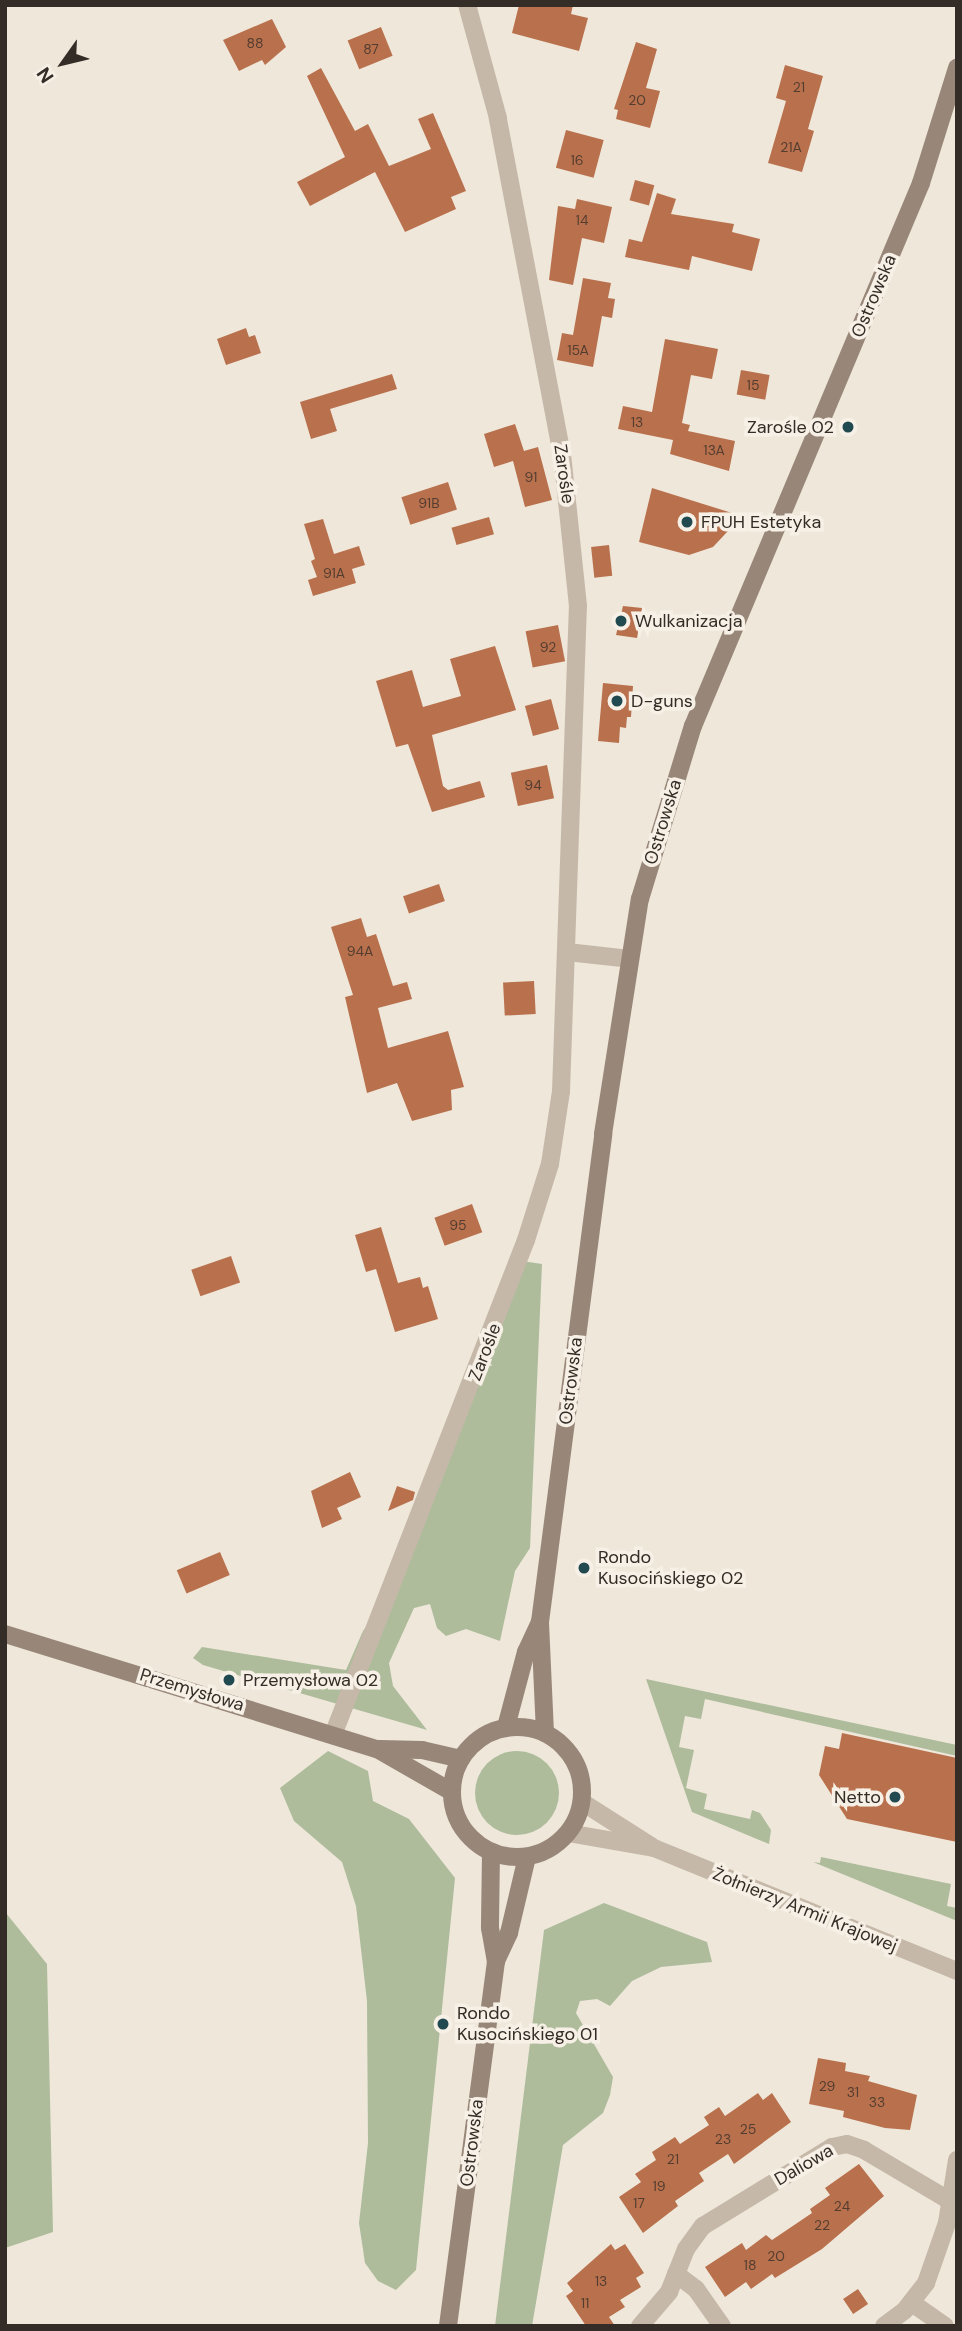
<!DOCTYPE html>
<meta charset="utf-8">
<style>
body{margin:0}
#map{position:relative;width:962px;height:2331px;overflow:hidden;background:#eee7da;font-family:"DM Sans",sans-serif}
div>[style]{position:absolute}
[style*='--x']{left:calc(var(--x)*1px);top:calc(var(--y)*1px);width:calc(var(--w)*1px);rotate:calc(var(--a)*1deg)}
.green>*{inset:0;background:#aebc9c}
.round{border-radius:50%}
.building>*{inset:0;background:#b9714d;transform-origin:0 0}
.street>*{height:18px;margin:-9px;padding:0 9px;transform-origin:9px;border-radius:9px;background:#c5b8a8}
.secondary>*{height:18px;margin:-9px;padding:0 9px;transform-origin:9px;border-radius:9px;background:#988779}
.secondary>.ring{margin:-9px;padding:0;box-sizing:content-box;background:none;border:18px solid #988779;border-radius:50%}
.dots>*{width:19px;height:19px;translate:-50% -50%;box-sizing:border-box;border:4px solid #f7f0e6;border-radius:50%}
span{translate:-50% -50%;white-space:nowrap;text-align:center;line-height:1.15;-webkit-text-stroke:7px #f7f0e6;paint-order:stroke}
.number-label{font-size:14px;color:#543d30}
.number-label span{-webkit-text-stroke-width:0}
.street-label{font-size:18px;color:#332c27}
.poi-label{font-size:18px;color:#332c27}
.right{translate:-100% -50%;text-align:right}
.left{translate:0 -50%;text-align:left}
.frame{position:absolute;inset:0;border:7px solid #332c27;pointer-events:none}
.north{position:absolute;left:28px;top:28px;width:70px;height:70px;-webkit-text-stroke:5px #f7f0e6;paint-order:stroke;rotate:236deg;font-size:19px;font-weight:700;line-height:28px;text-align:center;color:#332c27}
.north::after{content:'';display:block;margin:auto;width:24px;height:32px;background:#332c27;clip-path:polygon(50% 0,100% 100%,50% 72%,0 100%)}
</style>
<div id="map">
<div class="green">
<div style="clip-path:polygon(522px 1261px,542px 1264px,530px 1548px,515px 1571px,500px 1641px,466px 1629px,446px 1636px,437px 1628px,430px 1604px,414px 1608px,389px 1663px,393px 1686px,427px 1730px,203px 1665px,193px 1658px,202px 1647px,346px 1670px,363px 1631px,392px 1591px)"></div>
<div style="clip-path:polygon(646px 1679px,957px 1745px,957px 1756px,705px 1699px,701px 1719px,685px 1716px,679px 1747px,694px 1750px,686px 1788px,707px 1794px,704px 1809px,750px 1819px,752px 1810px,760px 1813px,771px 1830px,769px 1844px,692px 1812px)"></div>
<div style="clip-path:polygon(328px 1751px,368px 1771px,373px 1801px,409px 1819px,455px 1878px,416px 2270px,396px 2290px,378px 2281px,365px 2263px,359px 2223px,368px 2143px,367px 2001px,356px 1906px,342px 1862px,294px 1821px,280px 1788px)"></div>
<div class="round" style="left:475px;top:1751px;width:84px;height:84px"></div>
<div style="clip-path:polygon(821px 1857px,951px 1884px,947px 1906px,957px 1908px,957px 1921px,813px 1862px,820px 1863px)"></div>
<div style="clip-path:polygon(604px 1903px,707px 1942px,712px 1962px,661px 1967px,632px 1981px,610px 2006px,597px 1999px,580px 2001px,576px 2013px,613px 2077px,610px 2095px,603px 2113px,563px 2145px,532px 2326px,495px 2326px,544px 1930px)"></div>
<div style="clip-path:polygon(6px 1913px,47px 1964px,53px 2232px,5px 2248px)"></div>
</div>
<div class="building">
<div style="clip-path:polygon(519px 5px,573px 5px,571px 14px,588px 18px,579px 51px,512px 33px)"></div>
<div style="clip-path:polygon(272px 19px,286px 47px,265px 65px,262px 60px,239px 71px,223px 40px)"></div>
<div style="left:381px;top:27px;width:31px;height:36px;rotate:68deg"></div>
<div style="clip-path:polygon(636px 42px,657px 49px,646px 88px,660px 91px,650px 128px,616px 119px,618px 110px,614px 109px)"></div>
<div style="clip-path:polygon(785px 65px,823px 76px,808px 129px,814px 131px,802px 172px,768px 163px,786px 101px,776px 98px)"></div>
<div style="clip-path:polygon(321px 68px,355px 131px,368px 124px,389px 166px,431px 149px,418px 119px,433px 113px,466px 191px,451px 197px,456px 209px,405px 232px,375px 172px,310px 206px,297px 182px,345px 157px,307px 76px)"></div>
<div style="left:566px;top:130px;width:39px;height:39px;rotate:15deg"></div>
<div style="left:635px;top:180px;width:20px;height:21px;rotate:15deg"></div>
<div style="clip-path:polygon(657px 193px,676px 199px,671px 214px,734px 224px,732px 232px,760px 239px,752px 271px,692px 256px,689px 270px,625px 257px,629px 239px,642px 242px)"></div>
<div style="clip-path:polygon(577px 199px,612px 207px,604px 243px,582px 238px,573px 285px,549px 280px,558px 206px,575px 209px)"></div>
<div style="clip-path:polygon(583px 278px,611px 283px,608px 298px,615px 299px,612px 318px,602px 316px,593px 367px,557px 360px,562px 333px,573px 335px)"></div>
<div style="clip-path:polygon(246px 328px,249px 337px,255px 335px,261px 353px,226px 365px,217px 339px)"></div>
<div style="clip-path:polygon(665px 339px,718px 349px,712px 379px,691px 375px,682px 423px,690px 425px,688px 431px,735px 441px,729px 471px,670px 454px,673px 440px,618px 429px,623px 406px,652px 412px)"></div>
<div style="left:741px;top:370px;width:29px;height:25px;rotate:10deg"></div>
<div style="clip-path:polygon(392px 374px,397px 389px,330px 409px,337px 431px,311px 439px,300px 402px)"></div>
<div style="clip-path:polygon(515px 424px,524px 451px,538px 447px,552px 500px,525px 507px,513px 461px,494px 467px,484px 434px)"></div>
<div style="left:448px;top:482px;width:29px;height:49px;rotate:72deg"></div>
<div style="clip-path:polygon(652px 488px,732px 513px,728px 531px,713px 547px,689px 555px,639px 542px)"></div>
<div style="left:489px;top:517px;width:18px;height:39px;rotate:74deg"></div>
<div style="clip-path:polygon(323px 519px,334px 554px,359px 546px,365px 565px,352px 569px,356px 583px,313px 596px,308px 580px,317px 577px,311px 561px,315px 559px,304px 524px)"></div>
<div style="left:609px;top:545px;width:31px;height:18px;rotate:84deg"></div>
<div style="clip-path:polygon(623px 606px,642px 608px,637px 638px,616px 635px)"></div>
<div style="left:558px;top:625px;width:37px;height:33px;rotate:79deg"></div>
<div style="clip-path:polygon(495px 646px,516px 710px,432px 735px,443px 786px,448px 790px,480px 781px,485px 797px,432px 812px,408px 744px,396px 747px,376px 681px,412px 670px,423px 707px,461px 696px,450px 659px)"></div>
<div style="clip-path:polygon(603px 683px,633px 686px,631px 717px,627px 717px,626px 728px,620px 727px,619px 743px,598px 741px)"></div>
<div style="left:551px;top:699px;width:31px;height:27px;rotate:75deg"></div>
<div style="left:547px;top:765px;width:34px;height:37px;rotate:78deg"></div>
<div style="left:439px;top:884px;width:18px;height:38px;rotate:71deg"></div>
<div style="clip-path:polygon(361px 918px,367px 937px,376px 934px,393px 986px,407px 982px,412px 999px,378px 1008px,388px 1048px,448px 1031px,464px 1087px,451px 1090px,452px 1110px,412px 1121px,397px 1083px,367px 1093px,345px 997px,353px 995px,331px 927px)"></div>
<div style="left:534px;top:981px;width:33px;height:31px;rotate:87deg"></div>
<div style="left:472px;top:1204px;width:30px;height:40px;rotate:70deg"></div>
<div style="clip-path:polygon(381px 1227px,398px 1283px,420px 1277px,423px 1288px,428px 1286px,438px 1319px,395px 1332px,376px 1269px,366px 1272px,355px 1235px)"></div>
<div style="left:231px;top:1256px;width:28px;height:42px;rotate:71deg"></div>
<div style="clip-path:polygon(350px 1472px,361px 1497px,337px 1508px,342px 1519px,322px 1528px,311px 1491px)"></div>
<div style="clip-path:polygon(397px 1486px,415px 1492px,413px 1500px,388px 1511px)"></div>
<div style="left:220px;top:1552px;width:25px;height:47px;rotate:67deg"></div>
<div style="clip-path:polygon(842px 1733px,957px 1758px,957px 1842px,847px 1819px,819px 1775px,825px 1746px,839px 1749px)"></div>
<div style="clip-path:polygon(818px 2058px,846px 2063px,845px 2071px,870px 2076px,868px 2081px,917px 2095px,910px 2130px,885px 2128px,843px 2117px,844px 2111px,809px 2104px)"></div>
<div style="clip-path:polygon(758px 2093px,763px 2100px,772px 2093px,791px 2122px,734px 2164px,728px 2154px,699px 2173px,704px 2181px,675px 2201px,678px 2206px,643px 2233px,619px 2197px,641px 2182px,635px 2174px,656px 2160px,652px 2152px,675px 2137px,680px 2144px,709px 2125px,704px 2117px,719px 2107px,725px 2116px)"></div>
<div style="clip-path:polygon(859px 2164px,884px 2196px,822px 2249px,775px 2278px,772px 2274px,751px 2289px,746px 2282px,725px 2297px,705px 2267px,742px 2243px,746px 2250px,766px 2235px,772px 2240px,812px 2213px,810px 2209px,830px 2195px,825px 2188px)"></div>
<div style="clip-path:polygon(611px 2244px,615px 2250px,625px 2244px,644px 2273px,636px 2278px,641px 2287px,620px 2300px,625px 2307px,609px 2317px,615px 2326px,586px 2326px,566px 2296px,573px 2291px,567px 2283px)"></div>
<div style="left:858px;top:2289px;width:18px;height:18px;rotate:56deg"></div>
</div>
<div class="street">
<div style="--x:567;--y:952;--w:63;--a:6.3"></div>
<div style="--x:333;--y:1735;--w:531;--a:-68.7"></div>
<div style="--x:526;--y:1240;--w:80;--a:-72.5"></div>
<div style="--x:550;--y:1164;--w:74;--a:-81.4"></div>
<div style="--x:561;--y:1091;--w:485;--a:-88"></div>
<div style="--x:578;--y:606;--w:152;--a:-96"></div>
<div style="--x:562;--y:455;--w:343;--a:-100.8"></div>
<div style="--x:498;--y:118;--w:117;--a:-105.3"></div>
<div style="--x:582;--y:1802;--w:82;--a:32.5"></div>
<div style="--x:568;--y:1833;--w:87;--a:9.9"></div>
<div style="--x:654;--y:1848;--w:327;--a:22.1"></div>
<div style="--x:676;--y:2274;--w:25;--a:37"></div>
<div style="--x:696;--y:2289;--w:45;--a:54.9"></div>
<div style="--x:912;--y:2303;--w:40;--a:34.9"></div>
<div style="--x:640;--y:2326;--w:45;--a:-49.5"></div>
<div style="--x:669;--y:2292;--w:46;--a:-68.4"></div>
<div style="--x:686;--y:2249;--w:29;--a:-54"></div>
<div style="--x:703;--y:2226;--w:151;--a:-31.5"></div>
<div style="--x:832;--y:2147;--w:15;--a:-11"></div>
<div style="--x:847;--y:2144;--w:18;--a:19"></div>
<div style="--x:864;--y:2150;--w:108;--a:30.6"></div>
<div style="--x:884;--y:2326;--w:26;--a:-37"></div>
<div style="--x:905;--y:2310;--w:34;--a:-52"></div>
<div style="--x:926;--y:2283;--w:64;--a:-70.7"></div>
<div style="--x:947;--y:2223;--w:64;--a:-81"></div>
</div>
<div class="secondary">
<div style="--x:5;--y:1634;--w:389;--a:17.2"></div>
<div style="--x:377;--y:1749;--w:86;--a:29.8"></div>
<div class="ring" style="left:452px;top:1727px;width:112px;height:112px"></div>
<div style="--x:506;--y:1727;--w:78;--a:-75.1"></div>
<div style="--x:526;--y:1652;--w:33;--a:-65"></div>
<div style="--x:545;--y:1733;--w:111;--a:-92.6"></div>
<div style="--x:540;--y:1622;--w:492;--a:-82.6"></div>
<div style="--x:603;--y:1134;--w:238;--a:-81.1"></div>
<div style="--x:640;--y:899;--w:181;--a:-73"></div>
<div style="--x:693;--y:726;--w:589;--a:-67.22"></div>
<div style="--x:921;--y:183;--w:121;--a:-72.6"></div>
<div style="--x:380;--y:1749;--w:42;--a:1.4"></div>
<div style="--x:422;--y:1750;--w:40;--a:13"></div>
<div style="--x:491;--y:1852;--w:76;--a:90.8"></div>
<div style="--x:490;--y:1928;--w:34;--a:80"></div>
<div style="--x:448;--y:2326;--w:368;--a:-82.5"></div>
<div style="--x:496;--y:1961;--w:31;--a:-65"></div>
<div style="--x:509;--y:1933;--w:78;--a:-76.7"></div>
</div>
<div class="dots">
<div style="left:848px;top:427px;background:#214950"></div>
<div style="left:687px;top:522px;background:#214950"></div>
<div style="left:621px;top:621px;background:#214950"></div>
<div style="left:617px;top:701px;background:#214950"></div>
<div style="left:584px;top:1568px;background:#214950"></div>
<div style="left:229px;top:1680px;background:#214950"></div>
<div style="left:895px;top:1797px;background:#214950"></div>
<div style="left:443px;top:2024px;background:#214950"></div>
</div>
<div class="number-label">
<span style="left:255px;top:43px">88</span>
<span style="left:371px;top:49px">87</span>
<span style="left:799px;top:87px">21</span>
<span style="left:637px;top:100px">20</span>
<span style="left:791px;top:147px">21A</span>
<span style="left:577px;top:160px">16</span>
<span style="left:582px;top:220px">14</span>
<span style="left:578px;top:350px">15A</span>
<span style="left:753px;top:385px">15</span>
<span style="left:637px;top:422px">13</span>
<span style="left:714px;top:450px">13A</span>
<span style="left:531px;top:477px">91</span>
<span style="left:429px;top:503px">91B</span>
<span style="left:334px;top:573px">91A</span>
<span style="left:548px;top:647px">92</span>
<span style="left:533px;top:785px">94</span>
<span style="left:360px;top:951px">94A</span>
<span style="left:458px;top:1225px">95</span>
<span style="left:827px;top:2086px">29</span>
<span style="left:853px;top:2092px">31</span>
<span style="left:877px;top:2102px">33</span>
<span style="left:748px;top:2129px">25</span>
<span style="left:723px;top:2139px">23</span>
<span style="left:673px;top:2159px">21</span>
<span style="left:659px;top:2186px">19</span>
<span style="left:639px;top:2203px">17</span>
<span style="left:842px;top:2206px">24</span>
<span style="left:822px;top:2225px">22</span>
<span style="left:776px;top:2256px">20</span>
<span style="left:750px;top:2265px">18</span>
<span style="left:601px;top:2281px">13</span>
<span style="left:585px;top:2303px">11</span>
</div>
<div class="street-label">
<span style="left:874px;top:296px;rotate:-67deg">Ostrowska</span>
<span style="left:564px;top:474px;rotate:82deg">Zarośle</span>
<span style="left:663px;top:822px;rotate:-73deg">Ostrowska</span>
<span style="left:485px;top:1352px;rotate:-69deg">Zarośle</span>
<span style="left:571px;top:1381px;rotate:-83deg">Ostrowska</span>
<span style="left:192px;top:1690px;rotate:17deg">Przemysłowa</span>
<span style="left:805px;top:1910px;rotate:22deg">Żołnierzy Armii Krajowej</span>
<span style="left:472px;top:2143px;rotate:-83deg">Ostrowska</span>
<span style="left:804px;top:2165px;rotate:-30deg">Daliowa</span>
</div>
<div class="poi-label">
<span class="right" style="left:834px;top:427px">Zarośle 02</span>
<span class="left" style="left:701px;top:522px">FPUH Estetyka</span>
<span class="left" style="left:635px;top:621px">Wulkanizacja</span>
<span class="left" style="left:631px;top:701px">D-guns</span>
<span class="left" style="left:598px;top:1568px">Rondo<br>Kusocińskiego 02</span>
<span class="left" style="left:243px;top:1680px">Przemysłowa 02</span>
<span class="right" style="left:881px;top:1797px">Netto</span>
<span class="left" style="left:457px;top:2024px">Rondo<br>Kusocińskiego 01</span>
</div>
<div class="frame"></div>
<div class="north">N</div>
</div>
